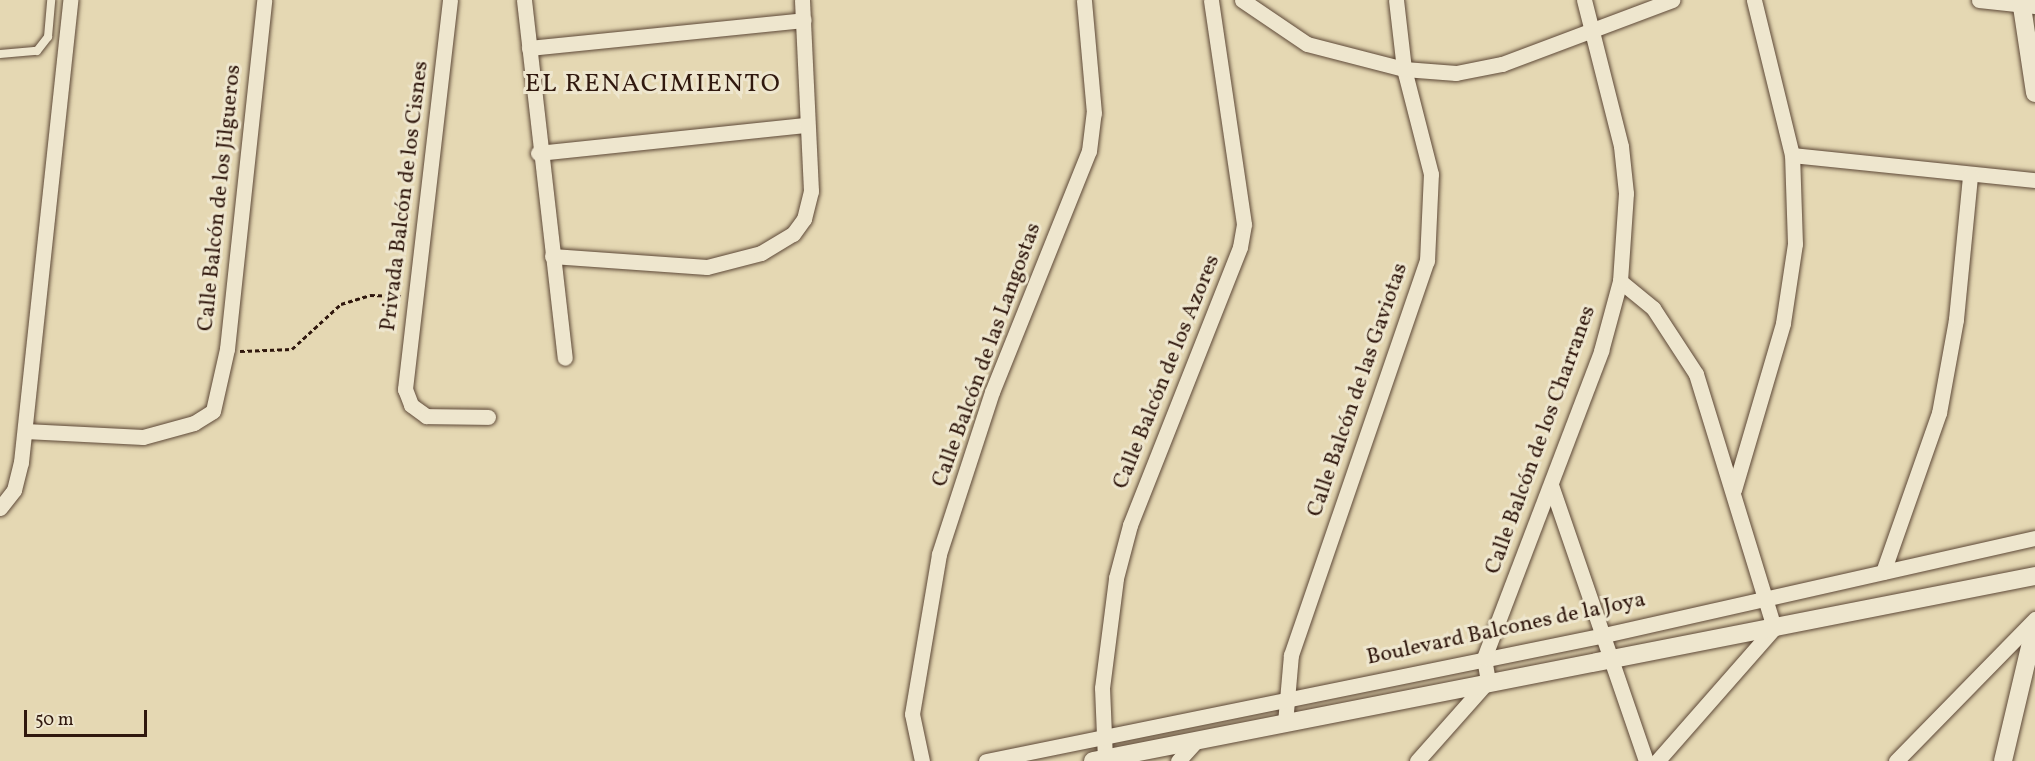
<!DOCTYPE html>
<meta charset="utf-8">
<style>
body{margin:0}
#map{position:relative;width:2035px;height:761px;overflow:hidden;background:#e5d8b3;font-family:Vollkorn,serif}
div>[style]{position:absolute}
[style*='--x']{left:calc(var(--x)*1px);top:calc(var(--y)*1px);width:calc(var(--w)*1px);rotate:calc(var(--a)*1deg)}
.path>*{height:3px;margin-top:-1.5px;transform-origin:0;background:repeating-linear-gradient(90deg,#30180e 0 4.5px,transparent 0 7.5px)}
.roads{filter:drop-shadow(0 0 2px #5d4837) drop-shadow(0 0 2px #5d4837)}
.service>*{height:8px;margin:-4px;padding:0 4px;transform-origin:4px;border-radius:4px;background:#eee6ce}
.minor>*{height:15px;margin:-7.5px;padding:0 7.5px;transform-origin:7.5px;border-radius:7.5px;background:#eee6ce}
.tertiary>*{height:18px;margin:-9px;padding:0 9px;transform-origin:9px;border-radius:9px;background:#eee6ce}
span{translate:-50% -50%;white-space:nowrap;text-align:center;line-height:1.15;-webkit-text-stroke:6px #eee6ce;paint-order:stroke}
.street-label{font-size:22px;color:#30180e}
.quarter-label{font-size:26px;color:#30180e;letter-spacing:1.5px}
.scale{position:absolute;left:24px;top:710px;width:123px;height:27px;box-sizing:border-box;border:3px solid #30180e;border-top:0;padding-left:8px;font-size:18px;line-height:21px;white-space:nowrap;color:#30180e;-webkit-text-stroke:4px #eee6ce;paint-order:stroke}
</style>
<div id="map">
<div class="path">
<div style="--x:240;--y:351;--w:52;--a:-2.2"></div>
<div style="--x:292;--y:349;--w:67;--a:-42.6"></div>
<div style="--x:341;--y:304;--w:30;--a:-17"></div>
<div style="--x:370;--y:295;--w:31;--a:2"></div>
</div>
<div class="roads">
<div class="service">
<div style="--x:0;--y:54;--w:37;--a:-5"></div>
<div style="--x:37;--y:51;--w:18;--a:-52"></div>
<div style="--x:48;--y:37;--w:37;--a:-85"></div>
</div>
<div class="minor">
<div style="--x:450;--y:0;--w:392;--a:96.6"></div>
<div style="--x:405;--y:389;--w:17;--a:69"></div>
<div style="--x:411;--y:405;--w:19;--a:36"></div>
<div style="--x:426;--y:416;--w:62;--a:0.9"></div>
<div style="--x:524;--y:0;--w:360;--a:83.5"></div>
<div style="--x:1242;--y:0;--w:78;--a:34.1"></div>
<div style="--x:1307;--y:44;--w:100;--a:14.5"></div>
<div style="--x:1404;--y:69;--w:52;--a:4.4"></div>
<div style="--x:1456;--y:73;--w:47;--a:-11.1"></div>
<div style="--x:1502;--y:64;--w:182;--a:-20.6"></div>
<div style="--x:1979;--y:0;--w:56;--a:6.1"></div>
<div style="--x:529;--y:48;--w:276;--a:-5.8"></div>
<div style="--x:538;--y:153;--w:268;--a:-6"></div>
<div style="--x:1792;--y:155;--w:244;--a:5.9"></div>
<div style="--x:552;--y:256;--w:155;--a:4.1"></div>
<div style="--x:707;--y:267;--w:56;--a:-14.5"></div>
<div style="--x:761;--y:253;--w:37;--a:-31"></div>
<div style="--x:793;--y:234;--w:19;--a:-54"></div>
<div style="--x:804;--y:219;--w:29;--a:-76"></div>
<div style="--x:811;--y:191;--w:191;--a:-92.7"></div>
<div style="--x:1620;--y:281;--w:43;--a:39.3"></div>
<div style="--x:1653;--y:308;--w:79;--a:56.9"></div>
<div style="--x:1696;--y:374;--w:266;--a:72.9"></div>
<div style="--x:1774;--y:628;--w:177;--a:131.3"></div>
<div style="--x:25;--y:431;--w:118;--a:2.9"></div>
<div style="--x:143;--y:437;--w:53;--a:-15.4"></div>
<div style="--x:194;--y:423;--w:22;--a:-32"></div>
<div style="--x:213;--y:411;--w:64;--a:-77.3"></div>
<div style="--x:227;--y:349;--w:351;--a:-83.9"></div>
<div style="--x:1551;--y:485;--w:292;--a:71"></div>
<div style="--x:1734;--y:490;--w:174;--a:-73.6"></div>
<div style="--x:1783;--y:323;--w:80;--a:-81.4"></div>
<div style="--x:1795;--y:244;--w:89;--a:-91.9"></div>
<div style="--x:1792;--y:155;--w:160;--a:-103.8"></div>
<div style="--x:0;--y:508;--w:23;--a:-52"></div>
<div style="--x:14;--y:490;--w:29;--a:-76"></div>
<div style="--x:21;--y:462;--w:465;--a:-83.9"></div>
<div style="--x:1883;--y:572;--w:169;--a:-70.6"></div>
<div style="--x:1939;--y:413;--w:96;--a:-79.7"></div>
<div style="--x:1956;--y:319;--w:145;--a:-84.4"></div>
<div style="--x:1285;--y:723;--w:68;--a:-85"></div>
<div style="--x:1291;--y:655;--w:417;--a:-71"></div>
<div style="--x:1427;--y:261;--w:87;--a:-87.4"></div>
<div style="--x:1431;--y:174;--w:108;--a:-104.4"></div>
<div style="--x:1404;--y:69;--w:69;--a:-96.6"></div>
<div style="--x:1105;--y:759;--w:71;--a:-92.4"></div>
<div style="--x:1102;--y:688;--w:111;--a:-82.7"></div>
<div style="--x:1116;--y:578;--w:55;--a:-75.2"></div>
<div style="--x:1130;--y:525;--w:299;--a:-68.4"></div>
<div style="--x:1240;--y:247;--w:23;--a:-80"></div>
<div style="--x:1244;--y:224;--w:226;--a:-98.4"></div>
<div style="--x:922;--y:761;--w:48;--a:-102"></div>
<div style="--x:912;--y:714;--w:162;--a:-80.4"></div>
<div style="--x:939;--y:554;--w:170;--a:-71.9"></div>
<div style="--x:992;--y:392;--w:260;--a:-68.1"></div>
<div style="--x:1089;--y:151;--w:38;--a:-83"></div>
<div style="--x:1094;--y:113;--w:113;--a:-95.1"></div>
<div style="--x:986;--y:761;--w:627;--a:-11.51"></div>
<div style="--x:1600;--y:636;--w:446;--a:-12.7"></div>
<div style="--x:1178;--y:761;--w:28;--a:-48"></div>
<div style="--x:1417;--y:761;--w:107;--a:-48.4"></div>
<div style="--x:1488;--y:681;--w:23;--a:-100"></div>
<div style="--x:1484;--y:658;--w:329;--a:-69.1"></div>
<div style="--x:1601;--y:351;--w:73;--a:-74.8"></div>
<div style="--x:1620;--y:281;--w:88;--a:-86.1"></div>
<div style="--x:1626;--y:193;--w:47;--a:-96.1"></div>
<div style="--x:1621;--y:146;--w:151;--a:-104.2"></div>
<div style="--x:1896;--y:761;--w:199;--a:-45.6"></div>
</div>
<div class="tertiary">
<div style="--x:2021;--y:0;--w:94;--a:81.4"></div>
<div style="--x:1093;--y:761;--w:960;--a:-11.11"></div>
<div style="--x:2003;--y:761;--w:139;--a:-76.7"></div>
</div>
</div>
<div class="street-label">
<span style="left:405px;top:196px;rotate:-83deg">Privada Balcón de los Cisnes</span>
<span style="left:220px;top:198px;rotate:-84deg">Calle Balcón de los Jilgueros</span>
<span style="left:987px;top:355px;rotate:-70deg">Calle Balcón de las Langostas</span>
<span style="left:1167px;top:372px;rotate:-68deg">Calle Balcón de los Azores</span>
<span style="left:1358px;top:390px;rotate:-71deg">Calle Balcón de las Gaviotas</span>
<span style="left:1541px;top:440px;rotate:-70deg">Calle Balcón de los Charranes</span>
<span style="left:1506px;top:629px;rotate:-12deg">Boulevard Balcones de la Joya</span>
</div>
<div class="quarter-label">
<span style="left:653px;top:85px">EL RENACIMIENTO</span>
</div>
<div class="scale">50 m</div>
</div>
